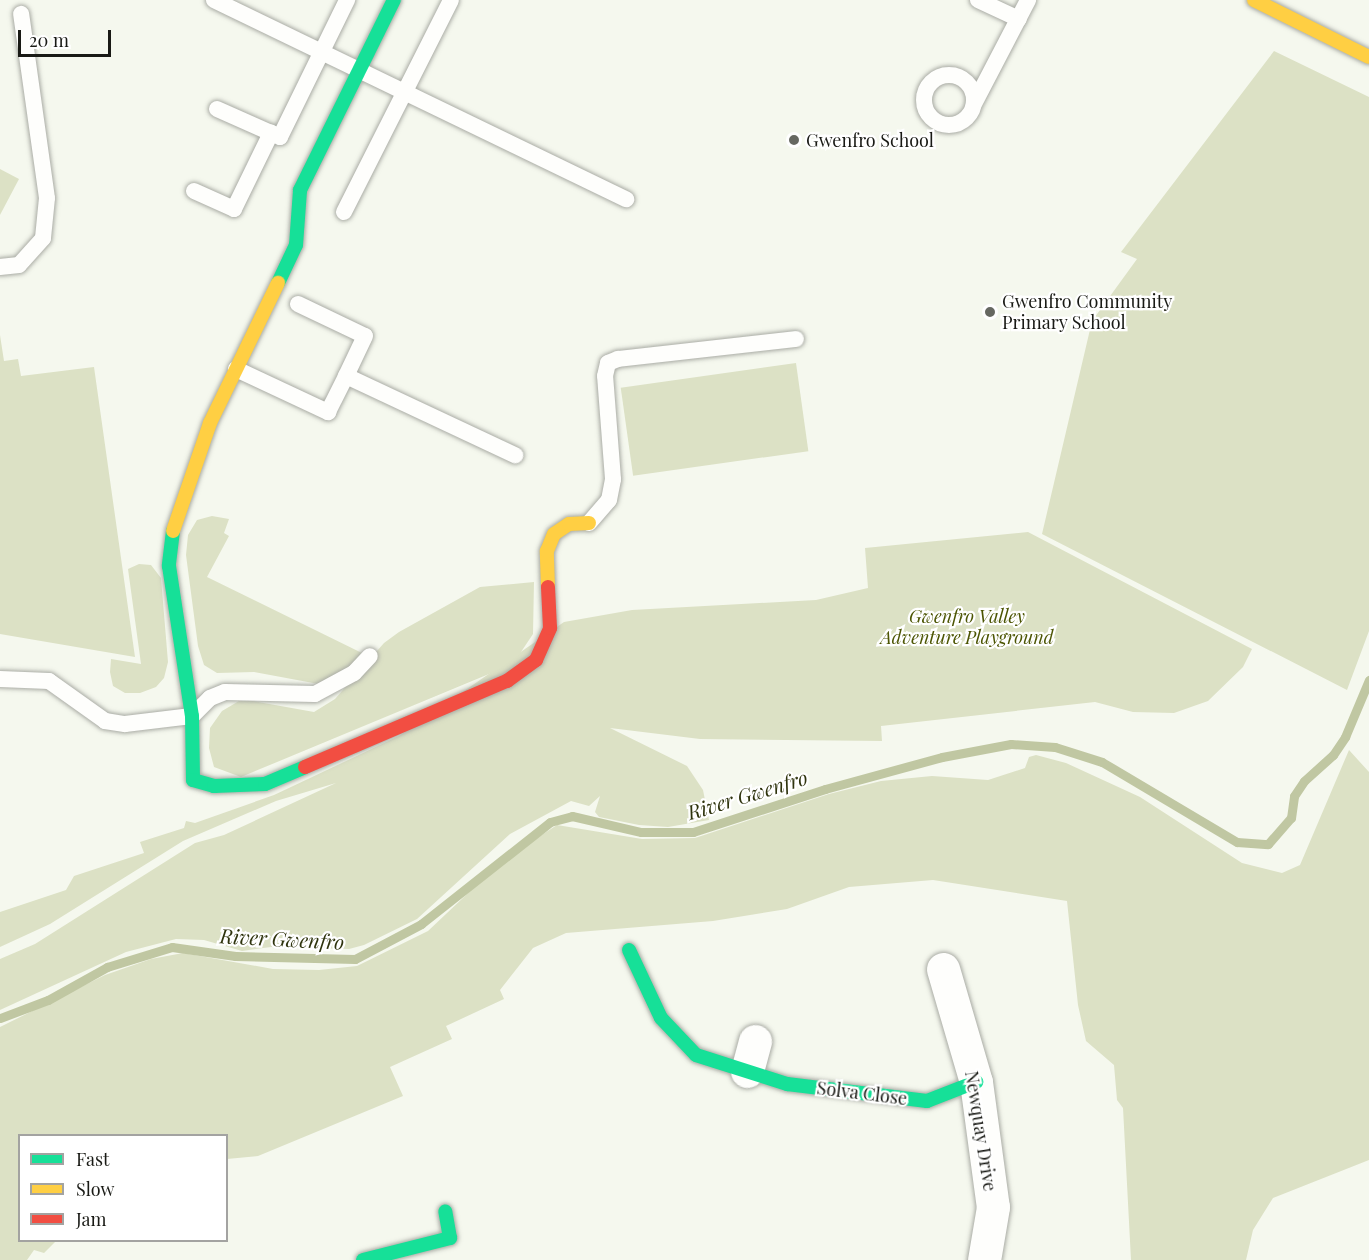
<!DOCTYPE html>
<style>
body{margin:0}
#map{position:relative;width:1369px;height:1260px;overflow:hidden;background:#f5f8ee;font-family:"Playfair Display",serif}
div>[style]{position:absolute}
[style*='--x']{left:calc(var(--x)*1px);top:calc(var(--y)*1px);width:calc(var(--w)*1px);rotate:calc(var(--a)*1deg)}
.green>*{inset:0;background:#dce1c5;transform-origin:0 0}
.stream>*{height:9px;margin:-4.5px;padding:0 4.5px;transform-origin:4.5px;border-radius:4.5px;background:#c0c7a2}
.roads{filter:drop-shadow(0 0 2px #aaaca5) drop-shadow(0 0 2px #aaaca5)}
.lane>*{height:16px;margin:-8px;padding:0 8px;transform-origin:8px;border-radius:8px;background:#fefefc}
.lane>.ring{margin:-8px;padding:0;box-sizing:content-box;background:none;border:16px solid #fefefc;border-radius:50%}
.street>*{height:33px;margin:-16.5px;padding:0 16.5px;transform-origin:16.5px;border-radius:16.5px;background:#fefefc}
.fast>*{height:14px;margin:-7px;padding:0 7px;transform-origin:7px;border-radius:7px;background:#16e098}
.slow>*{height:14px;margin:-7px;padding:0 7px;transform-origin:7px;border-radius:7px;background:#ffcf43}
.jam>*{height:14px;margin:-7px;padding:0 7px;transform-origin:7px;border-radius:7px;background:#f24e42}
.dots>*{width:16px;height:16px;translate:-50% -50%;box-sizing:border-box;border:3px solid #fff;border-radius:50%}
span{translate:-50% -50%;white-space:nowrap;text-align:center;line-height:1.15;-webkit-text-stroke:4.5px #fff;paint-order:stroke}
.poi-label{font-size:18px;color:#191a15}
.left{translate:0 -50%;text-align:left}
.park-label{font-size:18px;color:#4c5503;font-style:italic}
.street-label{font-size:18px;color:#191a15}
.water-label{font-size:20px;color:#2e330d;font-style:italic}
.legend{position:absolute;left:18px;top:1134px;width:210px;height:108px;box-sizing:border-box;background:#fff;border:2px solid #a3a3a1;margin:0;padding:8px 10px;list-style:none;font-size:18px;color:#191a15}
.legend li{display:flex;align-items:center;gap:12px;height:30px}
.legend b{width:30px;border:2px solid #a3a3a1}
.scale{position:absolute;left:18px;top:30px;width:93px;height:27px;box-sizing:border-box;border:3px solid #191a15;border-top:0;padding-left:8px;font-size:18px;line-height:21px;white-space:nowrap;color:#191a15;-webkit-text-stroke:4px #fff;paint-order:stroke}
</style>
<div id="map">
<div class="green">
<div style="clip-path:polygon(1274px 51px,1369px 97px,1369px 631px,1347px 690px,1042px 534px,1092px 321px,1137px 259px,1121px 252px)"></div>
<div style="clip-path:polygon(0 169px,19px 179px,0 215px)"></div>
<div style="clip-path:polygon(0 335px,4px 361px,18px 359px,21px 376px,94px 367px,135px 657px,0 634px)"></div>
<div style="left:796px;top:363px;width:89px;height:177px;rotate:82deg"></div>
<div style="clip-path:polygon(212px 516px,229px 519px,224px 533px,229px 536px,207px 577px,366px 655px,324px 685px,254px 672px,217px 673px,204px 665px,198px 646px,186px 555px,188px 535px,197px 520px)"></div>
<div style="clip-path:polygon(1028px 532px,1252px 649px,1243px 667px,1208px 701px,1174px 713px,1133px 712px,1095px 702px,881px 726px,882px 741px,700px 739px,610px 728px,687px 766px,703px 790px,709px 820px,668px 827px,639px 825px,599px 817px,595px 812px,600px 796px,589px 806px,571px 801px,510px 834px,417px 919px,364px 945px,349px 949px,271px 947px,242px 951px,204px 940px,176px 939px,126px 952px,0 1010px,0 959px,35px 944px,195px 843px,224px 835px,336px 783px,276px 801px,183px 841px,50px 924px,0 947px,0 912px,66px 890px,74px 876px,144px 853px,140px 842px,184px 828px,186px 821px,195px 823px,274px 795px,399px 736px,564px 622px,632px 610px,816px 600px,868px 588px,865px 548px)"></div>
<div style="clip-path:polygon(139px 564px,151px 565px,161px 578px,168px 662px,164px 678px,156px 687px,140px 693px,125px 693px,113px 686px,110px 672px,111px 659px,141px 664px,128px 569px)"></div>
<div style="clip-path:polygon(534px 582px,533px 634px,513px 664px,241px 777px,214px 767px,209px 748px,210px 728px,222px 711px,239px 701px,253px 701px,314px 712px,335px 699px,384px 643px,399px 632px,480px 587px)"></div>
<div style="clip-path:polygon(1349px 750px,1369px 772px,1369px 1160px,1273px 1198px,1253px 1230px,1246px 1260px,1131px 1260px,1123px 1108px,1117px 1100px,1114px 1065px,1086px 1041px,1078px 1005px,1067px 901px,933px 880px,849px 887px,787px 909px,713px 921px,566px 933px,533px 948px,500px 990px,504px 999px,446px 1026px,452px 1039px,390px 1067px,403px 1096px,258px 1156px,227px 1159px,226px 1136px,20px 1136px,20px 1240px,56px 1241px,44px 1253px,34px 1250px,27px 1260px,0 1260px,0 1027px,105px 975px,151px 959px,183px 953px,273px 969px,319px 970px,357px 966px,428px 931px,502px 861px,557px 825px,642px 839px,695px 838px,829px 794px,881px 781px,932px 776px,988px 780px,1025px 768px,1029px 757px,1036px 755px,1066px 763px,1140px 797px,1242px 863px,1282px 873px,1300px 865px)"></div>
</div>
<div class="stream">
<div style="--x:0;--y:1018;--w:51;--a:-20.6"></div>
<div style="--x:48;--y:1000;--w:68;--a:-29.2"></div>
<div style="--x:107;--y:967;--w:68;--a:-17.1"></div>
<div style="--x:172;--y:947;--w:64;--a:8.1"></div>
<div style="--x:235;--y:956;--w:120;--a:1.4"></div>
<div style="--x:355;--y:959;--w:75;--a:-27.9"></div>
<div style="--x:421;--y:924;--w:164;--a:-38.3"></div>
<div style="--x:550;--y:822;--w:23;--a:-15"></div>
<div style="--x:572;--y:816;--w:71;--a:13.1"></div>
<div style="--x:641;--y:832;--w:52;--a:0"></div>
<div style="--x:693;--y:832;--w:139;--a:-18"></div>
<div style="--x:825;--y:789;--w:121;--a:-15.3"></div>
<div style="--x:942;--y:757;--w:70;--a:-10.7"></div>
<div style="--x:1011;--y:744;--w:44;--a:3.9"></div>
<div style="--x:1055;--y:747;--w:49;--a:17.7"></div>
<div style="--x:1102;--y:762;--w:157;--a:30.7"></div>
<div style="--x:1237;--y:842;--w:31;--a:4"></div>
<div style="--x:1268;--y:844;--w:35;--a:-49"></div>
<div style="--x:1291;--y:818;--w:22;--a:-82"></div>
<div style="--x:1294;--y:796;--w:18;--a:-56"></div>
<div style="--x:1304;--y:781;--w:39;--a:-42"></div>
<div style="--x:1333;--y:755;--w:22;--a:-56"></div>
<div style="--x:1345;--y:737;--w:62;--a:-67.2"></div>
</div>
<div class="roads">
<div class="lane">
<div style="--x:214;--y:0;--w:458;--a:25.8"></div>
<div style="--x:978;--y:0;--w:45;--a:24.9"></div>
<div class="ring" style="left:924px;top:75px;width:34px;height:34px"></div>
<div style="--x:975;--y:102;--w:115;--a:-62.5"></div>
<div style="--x:217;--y:109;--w:69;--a:24"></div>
<div style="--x:280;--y:137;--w:153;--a:-63.9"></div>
<div style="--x:194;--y:191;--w:44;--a:24.2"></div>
<div style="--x:234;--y:209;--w:85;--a:-64"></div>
<div style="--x:344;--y:212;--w:237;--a:-63.2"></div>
<div style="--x:0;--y:267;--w:19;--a:-6"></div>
<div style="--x:19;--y:265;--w:36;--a:-48"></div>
<div style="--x:43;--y:238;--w:40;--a:-84.3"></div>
<div style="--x:47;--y:198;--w:186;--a:-98"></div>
<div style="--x:298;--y:304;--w:74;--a:25.5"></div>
<div style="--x:365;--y:336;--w:44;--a:115.4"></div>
<div style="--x:236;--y:369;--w:102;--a:25.1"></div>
<div style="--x:328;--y:412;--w:40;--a:-63.4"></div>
<div style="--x:346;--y:376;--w:187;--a:25.1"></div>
<div style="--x:589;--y:523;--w:30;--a:-49"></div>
<div style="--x:609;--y:500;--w:21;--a:-79"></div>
<div style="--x:613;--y:479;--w:103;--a:-94.4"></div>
<div style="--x:605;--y:376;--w:13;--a:-77"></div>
<div style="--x:608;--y:363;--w:11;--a:-22"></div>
<div style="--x:618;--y:359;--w:179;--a:-6.4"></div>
<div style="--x:0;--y:679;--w:49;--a:2.3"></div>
<div style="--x:49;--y:681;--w:69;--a:35.5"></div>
<div style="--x:105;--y:721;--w:20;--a:9"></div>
<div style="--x:125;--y:724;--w:67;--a:-6.8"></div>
<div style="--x:192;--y:716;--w:25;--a:-45"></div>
<div style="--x:210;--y:698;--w:16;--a:-22"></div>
<div style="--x:225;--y:692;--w:90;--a:1.3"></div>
<div style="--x:315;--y:694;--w:44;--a:-28.3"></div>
<div style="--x:354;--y:673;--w:23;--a:-47"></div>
</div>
<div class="street">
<div style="--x:943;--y:969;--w:118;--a:73.7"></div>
<div style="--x:976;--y:1082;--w:126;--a:82.3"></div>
<div style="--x:993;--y:1207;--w:54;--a:99.6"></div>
<div style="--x:747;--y:1071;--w:31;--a:-75"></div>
</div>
<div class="fast">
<div style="--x:278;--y:283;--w:42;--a:-64.7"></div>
<div style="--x:296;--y:245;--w:55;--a:-85.8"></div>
<div style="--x:300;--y:190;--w:212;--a:-63.7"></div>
<div style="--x:173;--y:531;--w:35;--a:97"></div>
<div style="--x:169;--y:566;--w:152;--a:81.3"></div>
<div style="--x:192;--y:716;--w:64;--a:89.1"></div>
<div style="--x:193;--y:780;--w:22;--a:16"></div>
<div style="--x:214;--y:786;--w:51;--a:-2.2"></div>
<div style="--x:265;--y:784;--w:43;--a:-23"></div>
<div style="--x:629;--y:950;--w:75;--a:64.8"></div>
<div style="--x:661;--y:1018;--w:51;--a:46.6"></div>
<div style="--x:696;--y:1055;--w:96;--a:17.7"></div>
<div style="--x:787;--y:1084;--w:141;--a:6.9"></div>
<div style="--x:927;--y:1101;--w:53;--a:-21.2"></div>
<div style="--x:363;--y:1260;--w:90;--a:-14.2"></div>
<div style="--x:450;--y:1238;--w:27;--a:-100"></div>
</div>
<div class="slow">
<div style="--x:1254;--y:0;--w:128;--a:26.4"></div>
<div style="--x:173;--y:531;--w:114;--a:-71.1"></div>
<div style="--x:210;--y:423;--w:156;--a:-64.1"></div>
<div style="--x:548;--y:587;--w:36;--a:-92"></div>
<div style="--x:547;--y:551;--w:18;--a:-68"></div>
<div style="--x:554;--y:534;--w:18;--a:-34"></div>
<div style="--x:569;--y:524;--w:20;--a:-3"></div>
</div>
<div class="jam">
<div style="--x:305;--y:767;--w:220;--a:-23.1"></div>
<div style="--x:507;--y:681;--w:36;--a:-36"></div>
<div style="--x:536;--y:660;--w:35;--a:-66"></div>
<div style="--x:550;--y:628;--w:41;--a:-92.8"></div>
</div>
</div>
<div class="dots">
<div style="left:794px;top:140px;background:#666861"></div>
<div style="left:990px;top:312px;background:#666861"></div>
</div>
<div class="poi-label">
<span class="left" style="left:806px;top:140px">Gwenfro School</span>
<span class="left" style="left:1002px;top:312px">Gwenfro Community<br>Primary School</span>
</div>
<div class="park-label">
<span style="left:967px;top:627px">Gwenfro Valley<br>Adventure Playground</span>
</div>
<div class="street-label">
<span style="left:862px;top:1093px;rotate:7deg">Solva Close</span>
<span style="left:981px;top:1131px;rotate:81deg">Newquay Drive</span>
</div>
<div class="water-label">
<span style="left:747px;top:794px;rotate:-17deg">River Gwenfro</span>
<span style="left:282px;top:938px;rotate:3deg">River Gwenfro</span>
</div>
<ul class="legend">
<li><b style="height:8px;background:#16e098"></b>Fast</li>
<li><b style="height:8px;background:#ffcf43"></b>Slow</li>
<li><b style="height:8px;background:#f24e42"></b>Jam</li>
</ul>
<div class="scale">20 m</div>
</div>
